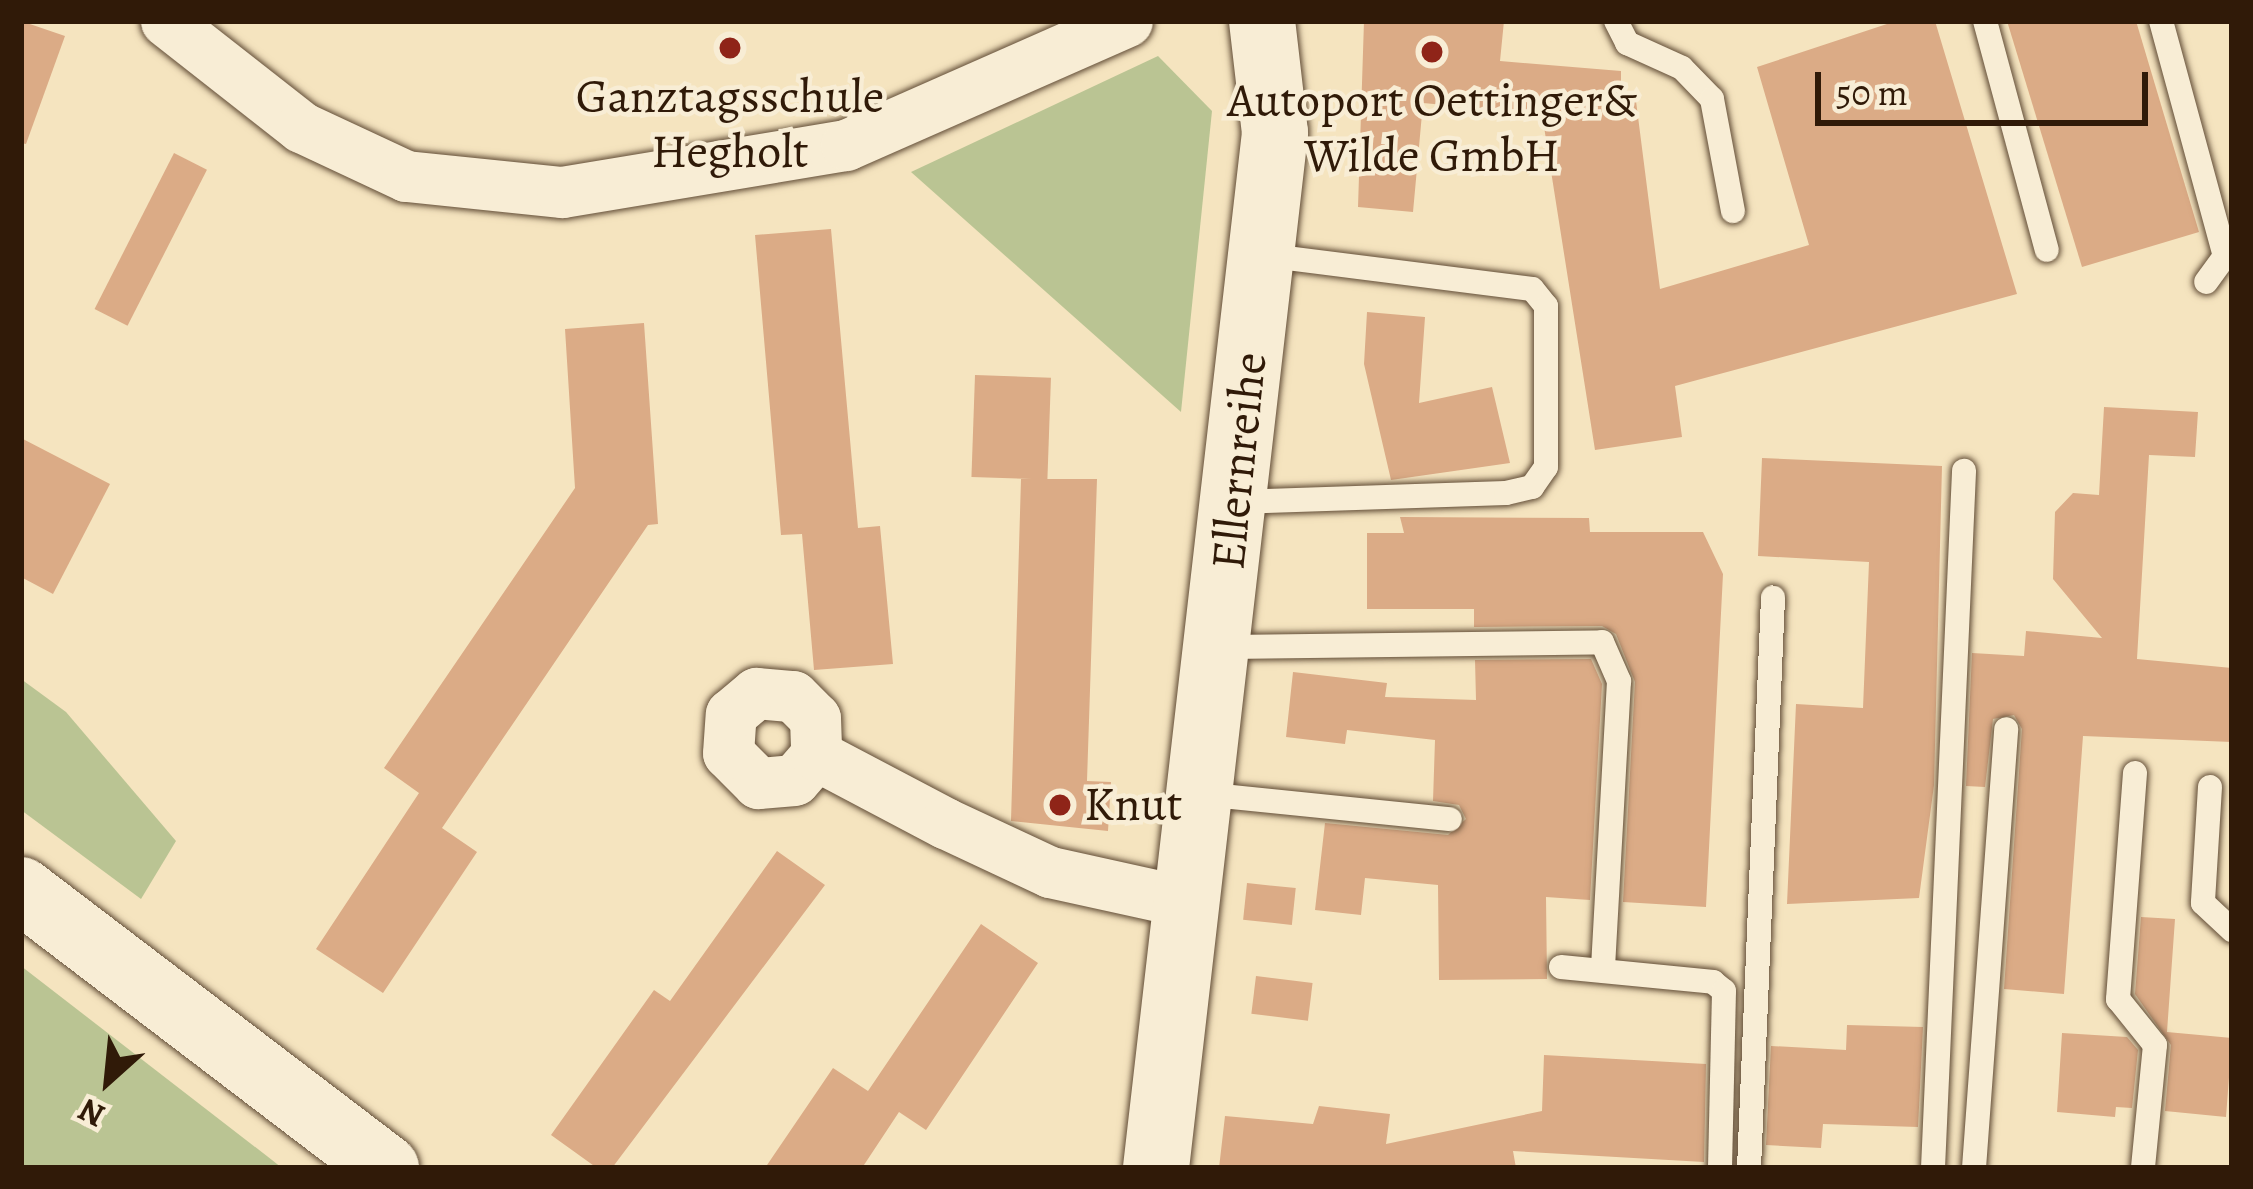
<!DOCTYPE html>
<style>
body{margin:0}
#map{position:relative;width:2253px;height:1189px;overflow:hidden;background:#f5e4bf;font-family:Alegreya,serif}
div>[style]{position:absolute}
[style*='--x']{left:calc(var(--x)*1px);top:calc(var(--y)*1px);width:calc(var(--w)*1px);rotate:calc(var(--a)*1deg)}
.green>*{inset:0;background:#bac493}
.building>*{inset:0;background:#dbab86;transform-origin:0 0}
.roads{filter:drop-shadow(0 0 3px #614c36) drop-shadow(0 0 3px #614c36)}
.lane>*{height:24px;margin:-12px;padding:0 12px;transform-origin:12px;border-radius:12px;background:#f8edd5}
.street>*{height:51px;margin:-25.5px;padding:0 25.5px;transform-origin:25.5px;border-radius:25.5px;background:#f8edd5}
.secondary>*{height:66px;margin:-33px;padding:0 33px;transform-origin:33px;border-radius:33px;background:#f8edd5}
.dots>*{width:33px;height:33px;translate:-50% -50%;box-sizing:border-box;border:6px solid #f8edd5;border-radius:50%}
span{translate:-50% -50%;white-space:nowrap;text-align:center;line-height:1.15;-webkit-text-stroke:9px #f8edd5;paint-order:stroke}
.poi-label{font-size:48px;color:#301a08}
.left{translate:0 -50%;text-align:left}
.street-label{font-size:48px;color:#301a08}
.frame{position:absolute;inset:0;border:24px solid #301a08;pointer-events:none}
.north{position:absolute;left:48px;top:1021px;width:120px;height:120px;-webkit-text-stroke:9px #f8edd5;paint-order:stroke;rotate:207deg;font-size:33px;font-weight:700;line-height:48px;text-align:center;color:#301a08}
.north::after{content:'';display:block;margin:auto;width:42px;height:54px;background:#301a08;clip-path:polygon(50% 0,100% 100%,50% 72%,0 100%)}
.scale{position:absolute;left:1815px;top:72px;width:333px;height:54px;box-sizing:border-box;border:6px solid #301a08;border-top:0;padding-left:15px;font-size:36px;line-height:42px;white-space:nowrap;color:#301a08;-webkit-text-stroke:9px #f8edd5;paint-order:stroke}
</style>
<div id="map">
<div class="green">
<div style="clip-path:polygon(1158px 56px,1212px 111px,1181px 412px,911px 172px)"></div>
<div style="clip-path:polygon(21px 679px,66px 712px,176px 841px,141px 899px,21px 810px)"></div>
<div style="clip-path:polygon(21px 966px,272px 1160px,282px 1168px,21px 1168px)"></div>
</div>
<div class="building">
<div style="clip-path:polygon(21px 21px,65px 36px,26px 144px,21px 143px)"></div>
<div style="clip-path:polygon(1364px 21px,1504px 21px,1500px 61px,1621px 71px,1621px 103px,1636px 101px,1660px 289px,1809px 245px,1757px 67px,1896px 21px,1935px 21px,2017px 294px,1675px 386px,1682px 437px,1595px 450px,1542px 114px,1423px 103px,1413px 212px,1358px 207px)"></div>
<div style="clip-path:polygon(2007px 21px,2136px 21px,2199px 232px,2082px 267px)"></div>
<div style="left:174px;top:153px;width:37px;height:175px;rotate:27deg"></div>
<div style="clip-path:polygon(831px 229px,858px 528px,880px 526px,893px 664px,814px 670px,802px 534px,781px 535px,755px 235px)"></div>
<div style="clip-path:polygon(1367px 312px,1425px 317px,1419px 403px,1492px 387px,1510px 463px,1391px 480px,1364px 364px)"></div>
<div style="clip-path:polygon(644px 323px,658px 524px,648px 525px,442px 828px,477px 852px,383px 993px,316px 949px,419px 793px,384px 768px,575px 488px,565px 329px)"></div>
<div style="left:975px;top:375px;width:76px;height:102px;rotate:2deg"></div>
<div style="clip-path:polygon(2104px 407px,2198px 412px,2195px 457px,2149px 455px,2137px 659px,2232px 668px,2232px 742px,2083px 736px,2064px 994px,2004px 989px,2022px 729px,2014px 715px,1993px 719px,1985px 787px,1966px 786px,1972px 653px,2024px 656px,2026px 631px,2102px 638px,2053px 579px,2055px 512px,2073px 493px,2099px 495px)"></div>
<div style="clip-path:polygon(21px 438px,110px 484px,53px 594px,21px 577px)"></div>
<div style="clip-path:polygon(1762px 458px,1942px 466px,1934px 785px,1919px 898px,1787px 904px,1796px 704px,1863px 708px,1869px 562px,1758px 556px)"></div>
<div style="clip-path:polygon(1021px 479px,1097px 479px,1087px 781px,1111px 782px,1108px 831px,1011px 821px)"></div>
<div style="clip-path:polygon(1400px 517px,1589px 518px,1590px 532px,1703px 532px,1723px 574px,1706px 907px,1623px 902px,1635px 682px,1616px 634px,1602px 626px,1474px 627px,1474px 609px,1367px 609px,1367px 533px,1404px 533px)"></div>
<div style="clip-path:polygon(1591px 659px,1602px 684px,1590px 900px,1546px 897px,1547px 979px,1439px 980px,1438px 885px,1365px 878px,1361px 915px,1315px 910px,1325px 823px,1448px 835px,1466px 819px,1459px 805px,1433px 801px,1435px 740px,1347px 730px,1345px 744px,1286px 737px,1293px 672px,1387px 683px,1385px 697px,1476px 700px,1475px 660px)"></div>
<div style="clip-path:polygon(777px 851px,825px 885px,612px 1168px,597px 1168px,551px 1135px,654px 990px,670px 1001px)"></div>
<div style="left:1247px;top:883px;width:49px;height:37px;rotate:6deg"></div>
<div style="clip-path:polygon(2141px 917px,2175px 919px,2167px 1032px,2232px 1038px,2226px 1117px,2165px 1111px,2171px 1045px,2135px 994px)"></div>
<div style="clip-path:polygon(981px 924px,1038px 963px,926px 1130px,899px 1112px,862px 1168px,765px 1168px,833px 1068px,868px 1091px)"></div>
<div style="left:1256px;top:976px;width:57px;height:38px;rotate:7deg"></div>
<div style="clip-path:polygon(1847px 1025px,1923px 1027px,1918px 1127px,1823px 1124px,1821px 1148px,1766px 1145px,1771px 1046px,1846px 1050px)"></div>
<div style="clip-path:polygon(2062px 1033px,2127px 1037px,2138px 1050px,2132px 1108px,2116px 1107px,2115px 1117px,2057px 1112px)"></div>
<div style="clip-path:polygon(1544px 1055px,1706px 1064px,1704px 1162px,1513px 1151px,1516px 1168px,1219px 1168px,1225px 1116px,1313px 1124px,1319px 1106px,1390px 1114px,1386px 1144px,1542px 1111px)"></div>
</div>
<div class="roads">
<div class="lane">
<div style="--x:1616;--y:21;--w:25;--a:63"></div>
<div style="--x:1627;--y:43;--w:60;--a:24.4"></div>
<div style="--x:1682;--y:68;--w:43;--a:45.9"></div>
<div style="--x:1712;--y:99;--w:114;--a:79.4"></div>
<div style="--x:1985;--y:21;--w:237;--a:74.9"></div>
<div style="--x:2161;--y:21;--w:244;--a:74.8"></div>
<div style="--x:2225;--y:256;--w:32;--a:126"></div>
<div style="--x:1236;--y:502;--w:270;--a:-1.9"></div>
<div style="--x:1506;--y:493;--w:27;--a:-13"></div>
<div style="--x:1532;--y:487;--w:24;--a:-55"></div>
<div style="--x:1546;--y:467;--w:161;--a:-90"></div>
<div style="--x:1546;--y:306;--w:22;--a:-129"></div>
<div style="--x:1532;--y:289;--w:270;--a:-172.8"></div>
<div style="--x:1220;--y:647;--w:382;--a:-0.7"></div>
<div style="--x:1602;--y:642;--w:43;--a:66.4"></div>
<div style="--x:1619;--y:681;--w:290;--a:93.2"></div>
<div style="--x:2135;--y:773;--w:227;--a:94.3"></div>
<div style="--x:2118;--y:999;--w:59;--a:51.2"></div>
<div style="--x:2155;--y:1045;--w:124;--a:95.6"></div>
<div style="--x:2210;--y:787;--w:116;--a:93.5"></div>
<div style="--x:2203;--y:903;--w:40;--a:43"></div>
<div style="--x:1202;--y:794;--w:249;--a:5.8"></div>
<div style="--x:1561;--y:967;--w:153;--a:5.6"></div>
<div style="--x:1713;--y:982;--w:14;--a:39"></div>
<div style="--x:1724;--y:991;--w:177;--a:91.3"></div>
<div style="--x:1749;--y:1168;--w:571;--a:-87.59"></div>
<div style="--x:1933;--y:1168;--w:698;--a:-87.45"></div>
<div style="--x:1974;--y:1168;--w:440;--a:-85.8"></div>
</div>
<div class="street">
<div style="--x:166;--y:21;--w:172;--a:38.1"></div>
<div style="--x:301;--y:127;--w:116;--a:25"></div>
<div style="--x:406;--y:176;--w:157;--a:5.9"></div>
<div style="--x:562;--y:192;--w:288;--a:-9.4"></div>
<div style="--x:846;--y:145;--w:307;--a:-23.8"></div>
<div style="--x:816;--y:755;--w:33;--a:131"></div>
<div style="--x:794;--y:780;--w:36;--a:175"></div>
<div style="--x:758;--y:783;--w:42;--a:-135"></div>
<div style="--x:728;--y:753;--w:39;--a:-86"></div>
<div style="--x:731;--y:714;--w:33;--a:-40"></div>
<div style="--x:756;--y:693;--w:37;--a:5"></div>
<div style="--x:793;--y:696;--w:31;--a:45"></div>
<div style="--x:815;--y:718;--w:37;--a:88"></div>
<div style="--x:816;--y:755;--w:146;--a:27.8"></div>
<div style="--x:945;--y:823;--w:116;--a:25"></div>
<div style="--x:1050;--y:872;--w:140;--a:12.4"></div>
</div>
<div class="secondary">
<div style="--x:21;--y:890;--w:459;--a:37.3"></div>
<div style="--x:1156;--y:1168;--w:1042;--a:-83.44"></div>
<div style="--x:1275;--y:133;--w:113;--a:-96.6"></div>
</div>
</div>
<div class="dots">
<div style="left:730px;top:48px;background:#8f2418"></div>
<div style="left:1432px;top:52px;background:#8f2418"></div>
<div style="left:1060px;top:805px;background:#8f2418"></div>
</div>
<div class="poi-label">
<span style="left:730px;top:124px">Ganztagsschule<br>Hegholt</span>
<span style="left:1432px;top:128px">Autoport Oettinger&amp;<br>Wilde GmbH</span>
<span class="left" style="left:1084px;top:805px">Knut</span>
</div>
<div class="street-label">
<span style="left:1239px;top:461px;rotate:-84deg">Ellernreihe</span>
</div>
<div class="frame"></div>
<div class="north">N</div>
<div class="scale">50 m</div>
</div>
